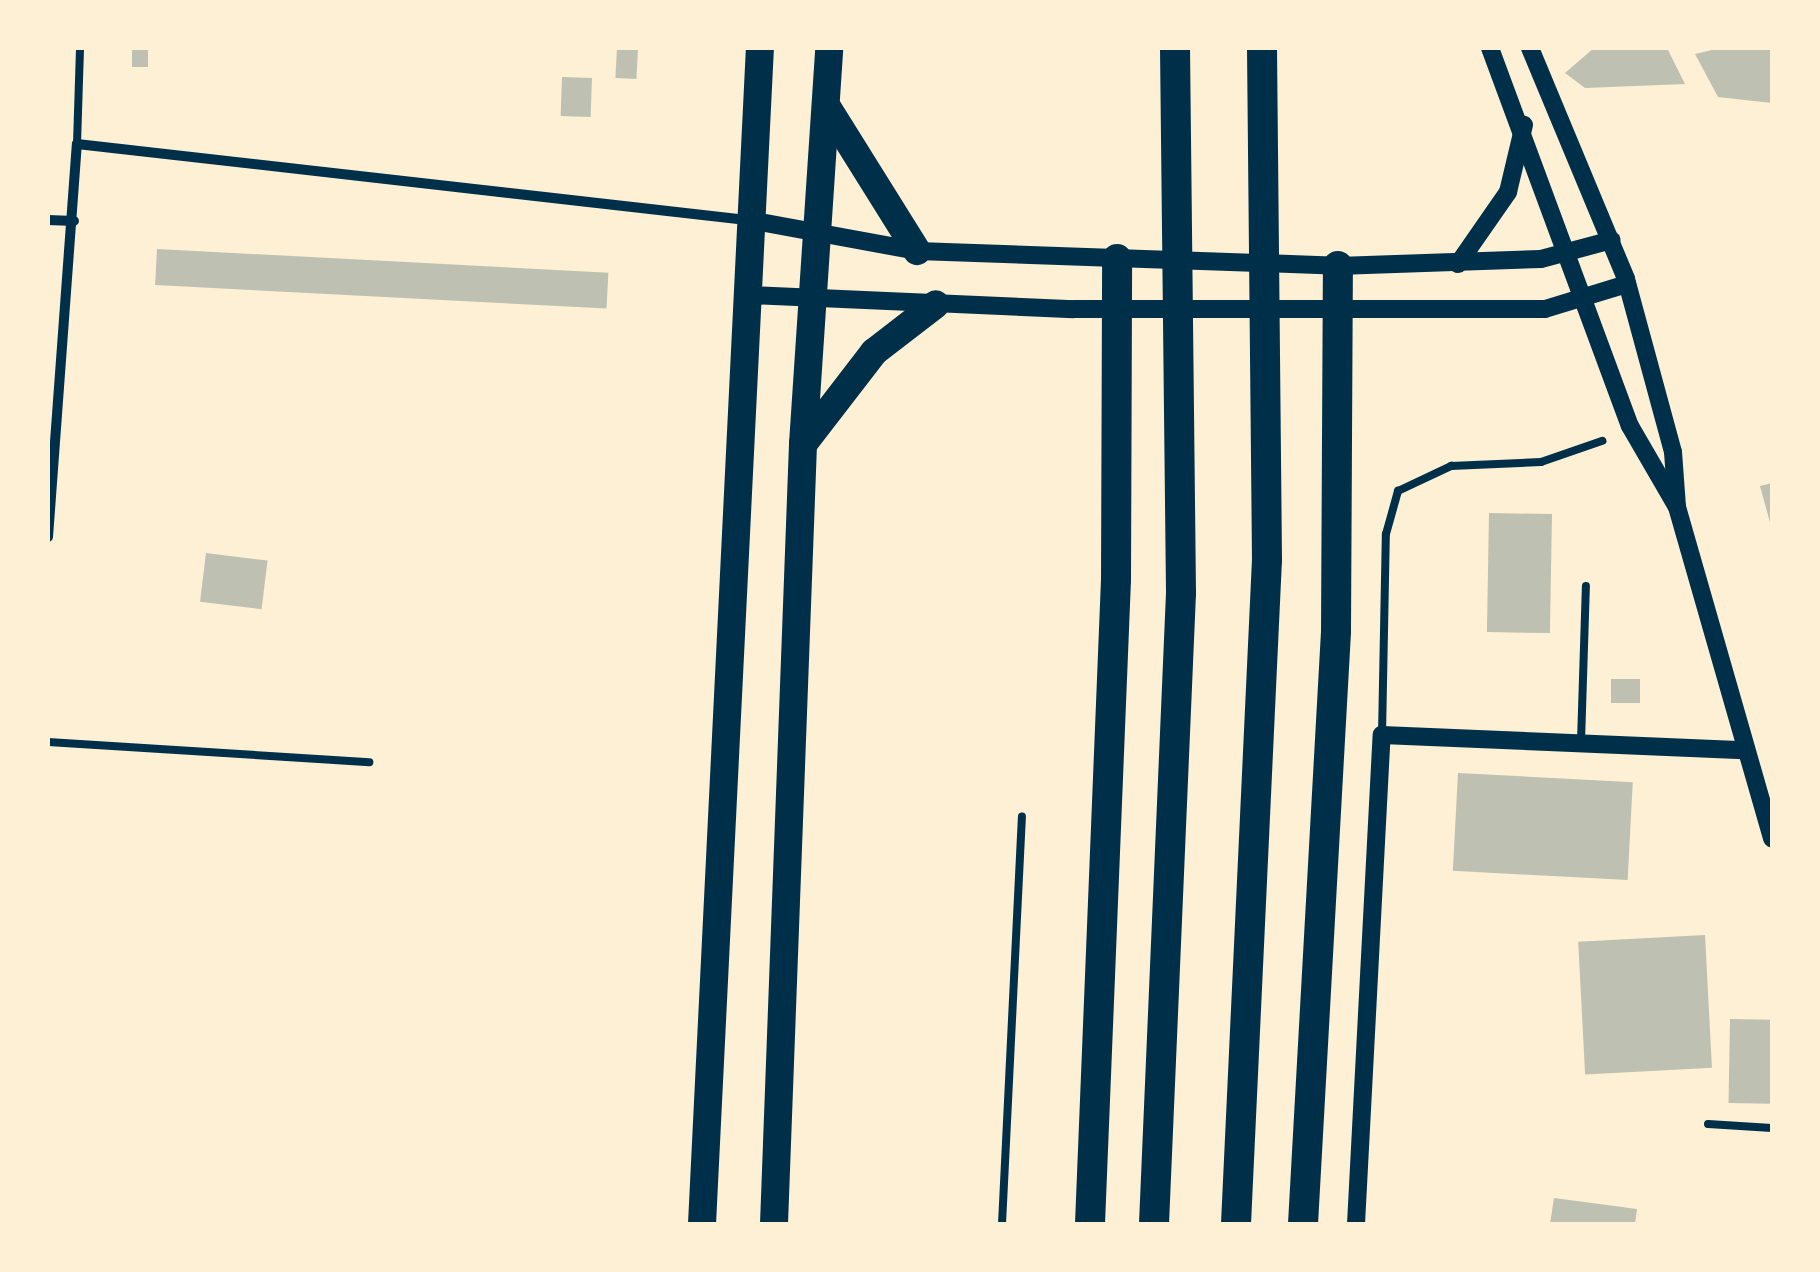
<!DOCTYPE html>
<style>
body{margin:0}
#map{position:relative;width:1820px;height:1272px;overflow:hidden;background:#fdf0d5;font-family:Raleway,sans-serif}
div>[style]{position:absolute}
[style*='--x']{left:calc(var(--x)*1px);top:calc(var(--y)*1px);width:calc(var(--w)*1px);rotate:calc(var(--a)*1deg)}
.building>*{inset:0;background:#bec0b2;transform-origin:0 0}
.service>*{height:8px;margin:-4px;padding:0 4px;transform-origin:4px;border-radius:4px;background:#003049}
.minor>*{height:10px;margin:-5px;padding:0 5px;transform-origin:5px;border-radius:5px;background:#003049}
.tertiary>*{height:18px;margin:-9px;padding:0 9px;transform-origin:9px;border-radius:9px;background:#003049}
.trunk>*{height:28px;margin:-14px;padding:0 14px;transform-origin:14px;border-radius:14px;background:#003049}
.motorway>*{height:30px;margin:-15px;padding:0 15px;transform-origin:15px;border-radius:15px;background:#003049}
span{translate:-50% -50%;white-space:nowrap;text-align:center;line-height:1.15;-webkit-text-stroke:8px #fdf0d5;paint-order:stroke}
.frame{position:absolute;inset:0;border:50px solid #fdf0d5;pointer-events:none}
</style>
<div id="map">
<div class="building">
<div style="left:132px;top:48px;width:16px;height:19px"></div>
<div style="left:617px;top:48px;width:21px;height:30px;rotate:3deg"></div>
<div style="clip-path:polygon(1594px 48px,1667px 48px,1685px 84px,1585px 88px,1565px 73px)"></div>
<div style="clip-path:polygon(1721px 48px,1772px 48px,1772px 103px,1718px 97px,1695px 54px)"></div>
<div style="left:562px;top:77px;width:30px;height:39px;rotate:2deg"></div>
<div style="left:157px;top:249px;width:452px;height:36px;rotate:3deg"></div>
<div style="clip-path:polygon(1772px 483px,1772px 525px,1771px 526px,1760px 486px)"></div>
<div style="left:1489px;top:513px;width:63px;height:119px;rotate:1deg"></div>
<div style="left:206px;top:553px;width:62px;height:49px;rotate:7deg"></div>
<div style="left:1611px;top:679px;width:29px;height:24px"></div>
<div style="left:1458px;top:773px;width:175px;height:98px;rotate:3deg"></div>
<div style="left:1705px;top:935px;width:133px;height:127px;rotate:87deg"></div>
<div style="left:1730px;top:1019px;width:42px;height:84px;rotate:1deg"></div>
<div style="clip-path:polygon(1554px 1198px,1637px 1209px,1635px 1224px,1550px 1224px)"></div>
</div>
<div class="service">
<div style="--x:77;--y:144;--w:96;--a:-88.2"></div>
<div style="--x:1382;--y:735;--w:201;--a:-88.9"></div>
<div style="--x:1386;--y:534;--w:45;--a:-74.4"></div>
<div style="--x:1398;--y:491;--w:59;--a:-25.3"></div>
<div style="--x:1451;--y:466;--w:90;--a:-2.5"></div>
<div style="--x:1541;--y:462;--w:65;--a:-19"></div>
<div style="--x:48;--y:742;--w:322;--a:3.6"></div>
<div style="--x:1581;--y:742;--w:156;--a:-88.2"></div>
<div style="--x:1708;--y:1124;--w:64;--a:3.6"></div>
<div style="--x:1002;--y:1224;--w:408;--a:-87.2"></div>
</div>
<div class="minor">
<div style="--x:48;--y:220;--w:26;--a:2"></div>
<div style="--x:48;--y:537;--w:394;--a:-85.8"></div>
<div style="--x:77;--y:144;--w:674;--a:6.47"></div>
</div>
<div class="tertiary">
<div style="--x:1490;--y:48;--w:403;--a:69.7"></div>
<div style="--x:1630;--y:426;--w:94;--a:59.9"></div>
<div style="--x:1530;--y:48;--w:250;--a:67.4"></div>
<div style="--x:1626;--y:279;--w:179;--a:74.8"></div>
<div style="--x:1673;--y:452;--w:55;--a:85.8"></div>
<div style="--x:1677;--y:507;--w:345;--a:74"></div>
<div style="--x:754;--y:221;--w:166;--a:10.4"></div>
<div style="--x:917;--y:251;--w:421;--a:2"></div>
<div style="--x:1338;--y:266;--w:203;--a:-2"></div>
<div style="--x:1541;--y:259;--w:73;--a:-15"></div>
<div style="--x:1458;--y:264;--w:88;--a:-55.2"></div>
<div style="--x:1508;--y:192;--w:69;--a:-76.6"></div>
<div style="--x:749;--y:295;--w:325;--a:2.5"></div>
<div style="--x:1074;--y:309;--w:471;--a:0"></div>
<div style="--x:1545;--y:309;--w:86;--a:-17"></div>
<div style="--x:1356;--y:1224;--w:490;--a:-87"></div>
<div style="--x:1382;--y:735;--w:362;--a:2.4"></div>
</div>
<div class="trunk">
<div style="--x:827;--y:107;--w:170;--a:58"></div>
<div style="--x:804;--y:443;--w:115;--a:-52.4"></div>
<div style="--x:874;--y:352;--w:78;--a:-37.7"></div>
<div style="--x:702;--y:1224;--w:1177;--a:-87.18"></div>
<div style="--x:774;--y:1224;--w:781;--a:-87.87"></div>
<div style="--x:803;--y:444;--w:397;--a:-86.2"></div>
</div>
<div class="motorway">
<div style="--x:1090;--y:1224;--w:645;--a:-87.69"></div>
<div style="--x:1116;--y:580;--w:321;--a:-89.8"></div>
<div style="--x:1154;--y:1224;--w:632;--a:-87.55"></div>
<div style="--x:1181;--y:593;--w:545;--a:-90.63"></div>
<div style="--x:1236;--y:1224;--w:665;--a:-87.33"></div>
<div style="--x:1267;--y:560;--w:512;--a:-90.56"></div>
<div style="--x:1303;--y:1224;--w:594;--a:-86.81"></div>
<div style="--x:1336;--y:631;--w:365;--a:-89.7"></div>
</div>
<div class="frame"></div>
</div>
